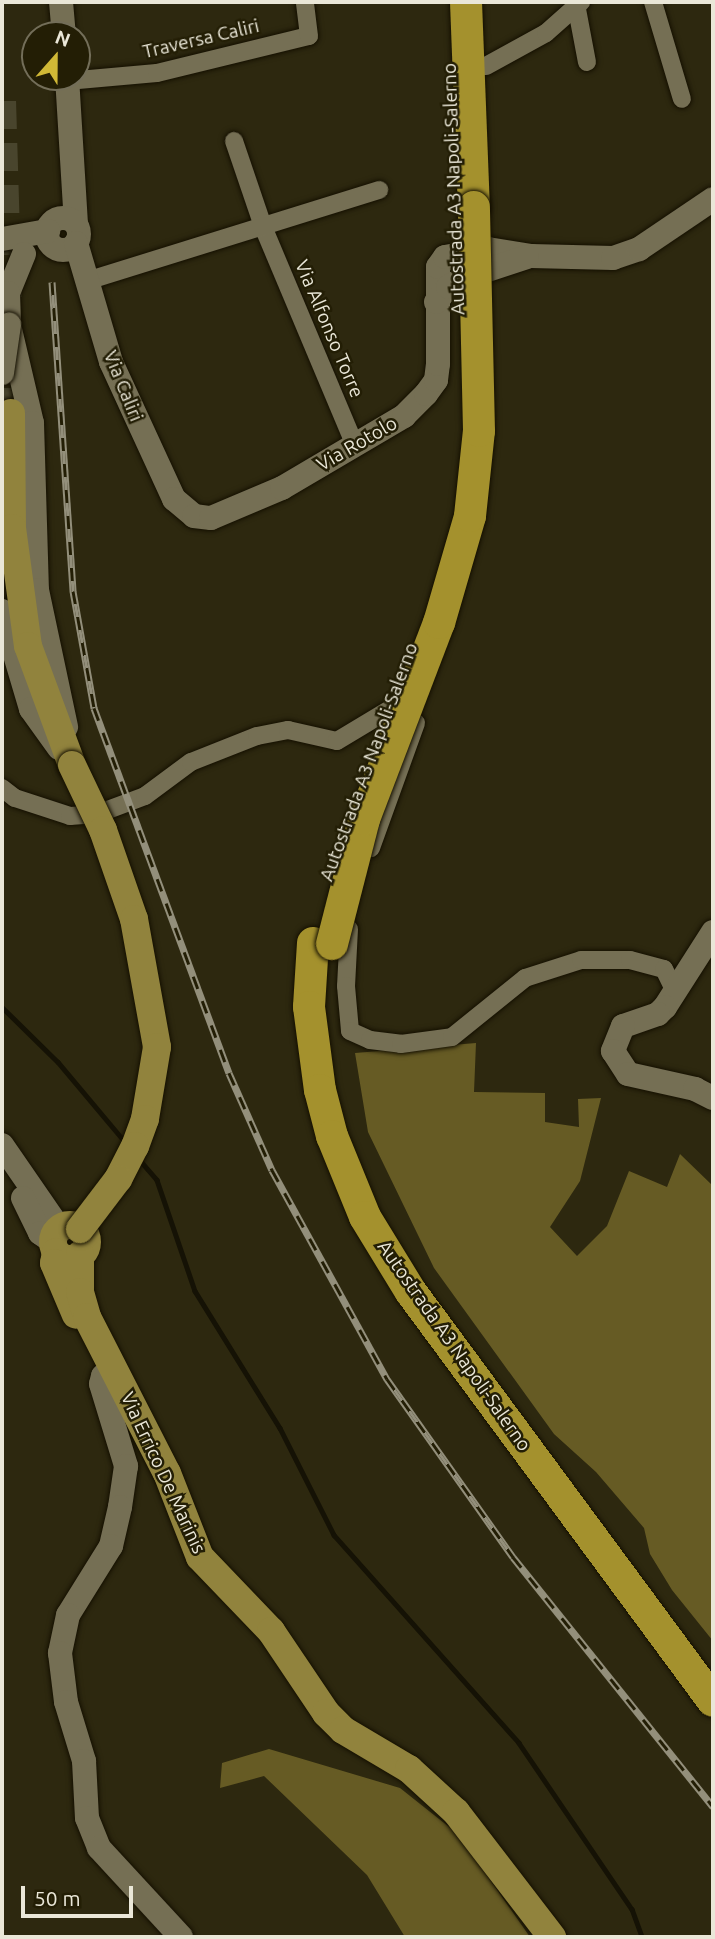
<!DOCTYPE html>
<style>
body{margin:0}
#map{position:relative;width:715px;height:1939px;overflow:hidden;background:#2d280f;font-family:Ubuntu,sans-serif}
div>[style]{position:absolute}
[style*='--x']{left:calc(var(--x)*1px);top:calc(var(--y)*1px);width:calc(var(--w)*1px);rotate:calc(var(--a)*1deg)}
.forest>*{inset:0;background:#665b24}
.stream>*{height:4.5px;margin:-2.25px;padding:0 2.25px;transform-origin:2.25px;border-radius:2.25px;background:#151205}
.primary-tunnel>*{height:28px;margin-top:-14px;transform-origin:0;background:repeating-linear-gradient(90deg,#49452d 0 28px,transparent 0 42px)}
.roads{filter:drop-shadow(0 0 2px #151000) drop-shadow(0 0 2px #151000)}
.street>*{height:18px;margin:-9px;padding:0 9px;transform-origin:9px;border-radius:9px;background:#756f54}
.secondary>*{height:24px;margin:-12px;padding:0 12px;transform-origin:12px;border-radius:12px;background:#756f54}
.secondary>.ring{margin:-12px;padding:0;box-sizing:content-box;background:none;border:24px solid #756f54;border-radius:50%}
.primary>*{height:28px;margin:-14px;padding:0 14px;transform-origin:14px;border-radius:14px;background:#91833d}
.primary>.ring{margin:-14px;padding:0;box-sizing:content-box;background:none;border:28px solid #91833d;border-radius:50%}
.highway>*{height:32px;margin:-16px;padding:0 16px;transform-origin:16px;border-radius:16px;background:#a4912d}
.rail>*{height:7px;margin-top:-3.5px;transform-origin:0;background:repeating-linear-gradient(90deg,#231e05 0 13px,#938f7b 0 26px);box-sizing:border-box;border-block:2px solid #938f7b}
.bridges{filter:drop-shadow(0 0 2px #151000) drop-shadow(0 0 2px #151000)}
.secondary-bridge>*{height:24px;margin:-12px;padding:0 12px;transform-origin:12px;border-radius:12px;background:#756f54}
.primary-bridge>*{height:28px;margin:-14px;padding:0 14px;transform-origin:14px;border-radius:14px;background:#91833d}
.highway-bridge>*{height:32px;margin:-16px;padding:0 16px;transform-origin:16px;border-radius:16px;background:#a4912d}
span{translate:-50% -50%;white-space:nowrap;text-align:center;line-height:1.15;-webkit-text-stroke:5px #231e05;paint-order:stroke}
.street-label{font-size:19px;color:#eae7d8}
.frame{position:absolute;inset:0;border:4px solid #eae7d8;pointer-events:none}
.north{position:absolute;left:21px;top:21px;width:70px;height:70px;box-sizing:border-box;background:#231e05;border:2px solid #736e59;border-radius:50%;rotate:21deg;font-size:19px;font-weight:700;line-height:28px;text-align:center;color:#eae7d8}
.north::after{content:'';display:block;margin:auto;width:24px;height:32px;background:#d0b836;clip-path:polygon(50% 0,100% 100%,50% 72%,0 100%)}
.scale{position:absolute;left:21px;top:1886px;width:112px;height:32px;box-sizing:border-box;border:4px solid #eae7d8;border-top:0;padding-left:9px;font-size:21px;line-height:24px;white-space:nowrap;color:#eae7d8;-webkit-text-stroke:5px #231e05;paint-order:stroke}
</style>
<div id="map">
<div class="forest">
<div style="clip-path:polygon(476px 1043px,474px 1092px,545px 1093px,545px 1122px,579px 1127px,578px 1099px,601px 1098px,580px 1181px,550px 1227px,577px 1256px,607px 1226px,629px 1171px,667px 1187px,680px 1154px,713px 1186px,713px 1641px,672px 1590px,650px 1554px,644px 1528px,596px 1472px,554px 1434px,434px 1268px,368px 1132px,355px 1053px)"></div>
<div style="clip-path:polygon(269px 1749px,400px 1788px,458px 1834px,530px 1937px,405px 1937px,367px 1875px,264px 1776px,220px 1788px,222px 1763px)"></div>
</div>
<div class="stream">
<div style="--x:2;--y:1007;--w:78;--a:44.5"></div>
<div style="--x:58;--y:1062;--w:106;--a:50"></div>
<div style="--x:138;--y:1158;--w:29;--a:49"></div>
<div style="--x:157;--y:1180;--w:117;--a:71.1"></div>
<div style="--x:195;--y:1291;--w:161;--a:58.2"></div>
<div style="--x:280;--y:1428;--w:120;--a:63.2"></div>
<div style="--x:334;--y:1535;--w:278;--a:48.3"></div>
<div style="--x:519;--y:1743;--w:201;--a:55.8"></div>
<div style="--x:632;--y:1909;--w:30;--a:70"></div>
</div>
<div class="primary-tunnel">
<div style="--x:2;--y:101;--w:197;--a:88.3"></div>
<div style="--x:9;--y:346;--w:67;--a:88.3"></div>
</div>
<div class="roads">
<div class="street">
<div style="--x:653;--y:2;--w:101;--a:73.4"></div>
<div style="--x:576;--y:4;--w:59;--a:79.3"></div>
<div style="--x:486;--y:66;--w:68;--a:-28.8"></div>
<div style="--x:546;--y:33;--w:47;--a:-41.5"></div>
<div style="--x:67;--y:81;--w:90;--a:-5.1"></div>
<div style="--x:157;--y:73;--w:156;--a:-13.7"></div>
<div style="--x:309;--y:36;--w:34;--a:-97"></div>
<div style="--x:234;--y:141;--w:93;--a:71.2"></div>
<div style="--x:264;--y:229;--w:234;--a:67.2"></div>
<div style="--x:90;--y:280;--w:303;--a:-17.3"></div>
<div style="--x:2;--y:788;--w:16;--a:38"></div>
<div style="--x:15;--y:798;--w:58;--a:18.1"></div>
<div style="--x:70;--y:816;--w:27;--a:-4"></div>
<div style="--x:97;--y:814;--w:51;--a:-20.6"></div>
<div style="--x:145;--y:796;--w:57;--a:-36.5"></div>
<div style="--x:191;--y:762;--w:71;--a:-21.5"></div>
<div style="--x:257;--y:736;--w:32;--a:-11"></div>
<div style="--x:288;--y:730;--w:50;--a:12.7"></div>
<div style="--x:337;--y:741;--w:82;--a:-31"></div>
<div style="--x:371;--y:848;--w:133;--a:-70.2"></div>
<div style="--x:349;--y:929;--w:57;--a:93"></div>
<div style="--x:346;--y:986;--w:45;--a:84.9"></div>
<div style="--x:350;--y:1031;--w:22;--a:24"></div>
<div style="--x:370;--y:1040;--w:31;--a:7"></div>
<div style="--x:401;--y:1044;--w:51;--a:-7.8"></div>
<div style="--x:452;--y:1037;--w:94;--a:-38.9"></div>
<div style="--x:525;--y:978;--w:59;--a:-17.8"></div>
<div style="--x:581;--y:960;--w:49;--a:0"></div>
<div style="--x:630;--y:960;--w:35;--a:15"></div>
<div style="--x:664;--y:969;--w:25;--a:64"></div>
</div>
<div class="secondary">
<div style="--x:61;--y:2;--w:33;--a:85"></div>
<div style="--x:67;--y:77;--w:147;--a:86.5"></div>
<div class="ring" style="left:47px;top:218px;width:8px;height:8px"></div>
<div style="--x:2;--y:239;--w:47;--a:-9.9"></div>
<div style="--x:76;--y:243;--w:124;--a:73.6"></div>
<div style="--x:111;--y:362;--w:151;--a:65.3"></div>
<div style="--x:174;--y:499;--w:26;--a:40"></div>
<div style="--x:194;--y:516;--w:17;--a:7"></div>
<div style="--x:211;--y:518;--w:77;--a:-22.9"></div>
<div style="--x:282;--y:488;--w:142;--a:-30.5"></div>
<div style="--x:404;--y:416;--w:31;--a:-45"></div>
<div style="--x:426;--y:394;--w:17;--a:-54"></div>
<div style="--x:436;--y:380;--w:16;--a:-83"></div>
<div style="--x:438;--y:364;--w:97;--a:-90"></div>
<div style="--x:438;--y:267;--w:12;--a:-55"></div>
<div style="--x:445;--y:257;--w:44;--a:-10.5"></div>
<div style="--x:488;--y:249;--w:44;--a:9.2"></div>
<div style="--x:531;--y:256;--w:82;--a:1.4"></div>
<div style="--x:613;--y:258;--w:28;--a:-19"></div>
<div style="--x:639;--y:249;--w:89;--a:-34"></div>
<div style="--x:24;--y:254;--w:42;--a:112.3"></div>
<div style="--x:8;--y:293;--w:32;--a:88"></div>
<div style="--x:9;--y:325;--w:101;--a:76.8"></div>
<div style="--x:32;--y:423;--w:167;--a:88.3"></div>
<div style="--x:37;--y:590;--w:140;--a:78"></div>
<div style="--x:436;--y:302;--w:19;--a:-51"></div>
<div style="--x:448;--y:287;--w:21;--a:-29"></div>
<div style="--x:466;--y:277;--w:64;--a:-18.2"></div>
<div style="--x:2;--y:611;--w:102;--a:73.5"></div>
<div style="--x:31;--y:709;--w:48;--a:54.3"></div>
<div style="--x:713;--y:932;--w:89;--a:122.6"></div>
<div style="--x:665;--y:1007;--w:10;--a:135"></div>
<div style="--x:658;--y:1014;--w:37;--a:161"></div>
<div style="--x:623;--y:1026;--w:27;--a:112"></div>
<div style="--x:613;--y:1051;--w:27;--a:57"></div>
<div style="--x:628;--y:1074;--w:69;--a:12.6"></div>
<div style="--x:695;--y:1089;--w:20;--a:27"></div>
<div style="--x:2;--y:1145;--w:102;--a:55.4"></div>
<div style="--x:23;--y:1198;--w:39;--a:64"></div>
<div style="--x:40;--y:1233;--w:16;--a:35"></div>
<div style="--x:114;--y:1367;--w:14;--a:141"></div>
<div style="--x:103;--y:1376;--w:8;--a:104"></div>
<div style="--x:101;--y:1384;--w:86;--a:73"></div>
<div style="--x:126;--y:1466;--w:41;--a:98.3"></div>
<div style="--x:120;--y:1507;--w:40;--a:103"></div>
<div style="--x:111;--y:1546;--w:81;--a:121.9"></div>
<div style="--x:68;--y:1615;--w:39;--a:102"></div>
<div style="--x:60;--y:1653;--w:49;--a:83"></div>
<div style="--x:66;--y:1702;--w:62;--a:73"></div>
<div style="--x:84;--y:1761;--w:57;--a:87"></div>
<div style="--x:87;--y:1818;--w:32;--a:68"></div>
<div style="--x:99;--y:1848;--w:121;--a:47.3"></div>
</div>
<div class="primary">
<div style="--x:11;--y:413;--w:115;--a:89.5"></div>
<div style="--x:12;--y:528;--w:119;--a:82.3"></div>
<div style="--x:28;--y:646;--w:127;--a:69.7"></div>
<div class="ring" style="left:53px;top:1225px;width:6px;height:6px"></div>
<div style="--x:56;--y:1252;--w:11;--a:100"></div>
<div style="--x:54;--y:1263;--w:56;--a:67.1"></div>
<div style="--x:80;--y:1255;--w:37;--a:90"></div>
<div style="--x:80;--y:1292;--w:26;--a:74"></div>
<div style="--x:87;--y:1317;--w:175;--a:62.9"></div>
<div style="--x:167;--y:1473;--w:90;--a:68.6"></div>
<div style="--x:200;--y:1557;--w:103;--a:46.2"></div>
<div style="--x:271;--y:1631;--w:99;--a:56.1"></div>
<div style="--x:326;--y:1713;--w:24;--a:45"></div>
<div style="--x:343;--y:1730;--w:77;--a:30.6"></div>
<div style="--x:409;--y:1769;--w:64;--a:42.5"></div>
<div style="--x:456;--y:1812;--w:158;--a:52.5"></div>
</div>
<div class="highway">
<div style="--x:466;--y:2;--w:205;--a:87.8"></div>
<div style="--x:313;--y:943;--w:64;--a:93.6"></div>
<div style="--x:309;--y:1007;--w:84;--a:82.5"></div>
<div style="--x:320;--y:1090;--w:48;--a:75.4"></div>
<div style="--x:332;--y:1136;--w:87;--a:67.8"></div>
<div style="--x:365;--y:1217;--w:88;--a:58.5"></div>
<div style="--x:411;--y:1292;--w:508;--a:53.56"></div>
</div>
</div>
<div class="rail">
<div style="--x:52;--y:282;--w:310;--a:86.1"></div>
<div style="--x:73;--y:591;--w:119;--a:79.8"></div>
<div style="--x:94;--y:708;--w:389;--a:69.7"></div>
<div style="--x:229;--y:1073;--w:106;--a:66.1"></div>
<div style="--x:272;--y:1170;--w:239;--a:61.2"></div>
<div style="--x:387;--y:1379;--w:218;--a:54.7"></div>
<div style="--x:513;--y:1557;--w:320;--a:51.3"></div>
</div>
<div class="bridges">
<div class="secondary-bridge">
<div style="--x:2;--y:373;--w:49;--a:-81.7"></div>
</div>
<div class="primary-bridge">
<div style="--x:72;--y:765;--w:72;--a:64.5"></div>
<div style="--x:103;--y:830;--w:94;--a:70.8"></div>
<div style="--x:134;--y:919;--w:130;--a:79.8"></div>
<div style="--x:157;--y:1047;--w:73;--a:99.5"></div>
<div style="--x:145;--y:1119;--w:29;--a:110"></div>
<div style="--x:135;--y:1146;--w:37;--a:117"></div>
<div style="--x:118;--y:1179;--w:63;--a:127.2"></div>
</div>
<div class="highway-bridge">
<div style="--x:332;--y:944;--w:129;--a:-75.6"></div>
<div style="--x:364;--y:819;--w:210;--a:-69.1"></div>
<div style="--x:439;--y:623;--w:111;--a:-73.8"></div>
<div style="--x:470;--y:516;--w:85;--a:-84"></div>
<div style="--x:479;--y:431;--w:224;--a:-91.3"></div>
</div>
</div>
<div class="street-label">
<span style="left:201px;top:39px;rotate:-13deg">Traversa Caliri</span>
<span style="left:454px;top:189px;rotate:-92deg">Autostrada A3 Napoli-Salerno</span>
<span style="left:329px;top:329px;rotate:67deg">Via Alfonso Torre</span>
<span style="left:123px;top:386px;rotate:68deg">Via Caliri</span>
<span style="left:357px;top:444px;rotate:-30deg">Via Rotolo</span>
<span style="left:369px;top:762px;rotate:-70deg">Autostrada A3 Napoli-Salerno</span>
<span style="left:454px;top:1346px;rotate:55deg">Autostrada A3 Napoli-Salerno</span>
<span style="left:163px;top:1473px;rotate:65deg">Via Errico De Marinis</span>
</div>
<div class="frame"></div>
<div class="north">N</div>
<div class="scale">50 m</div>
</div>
